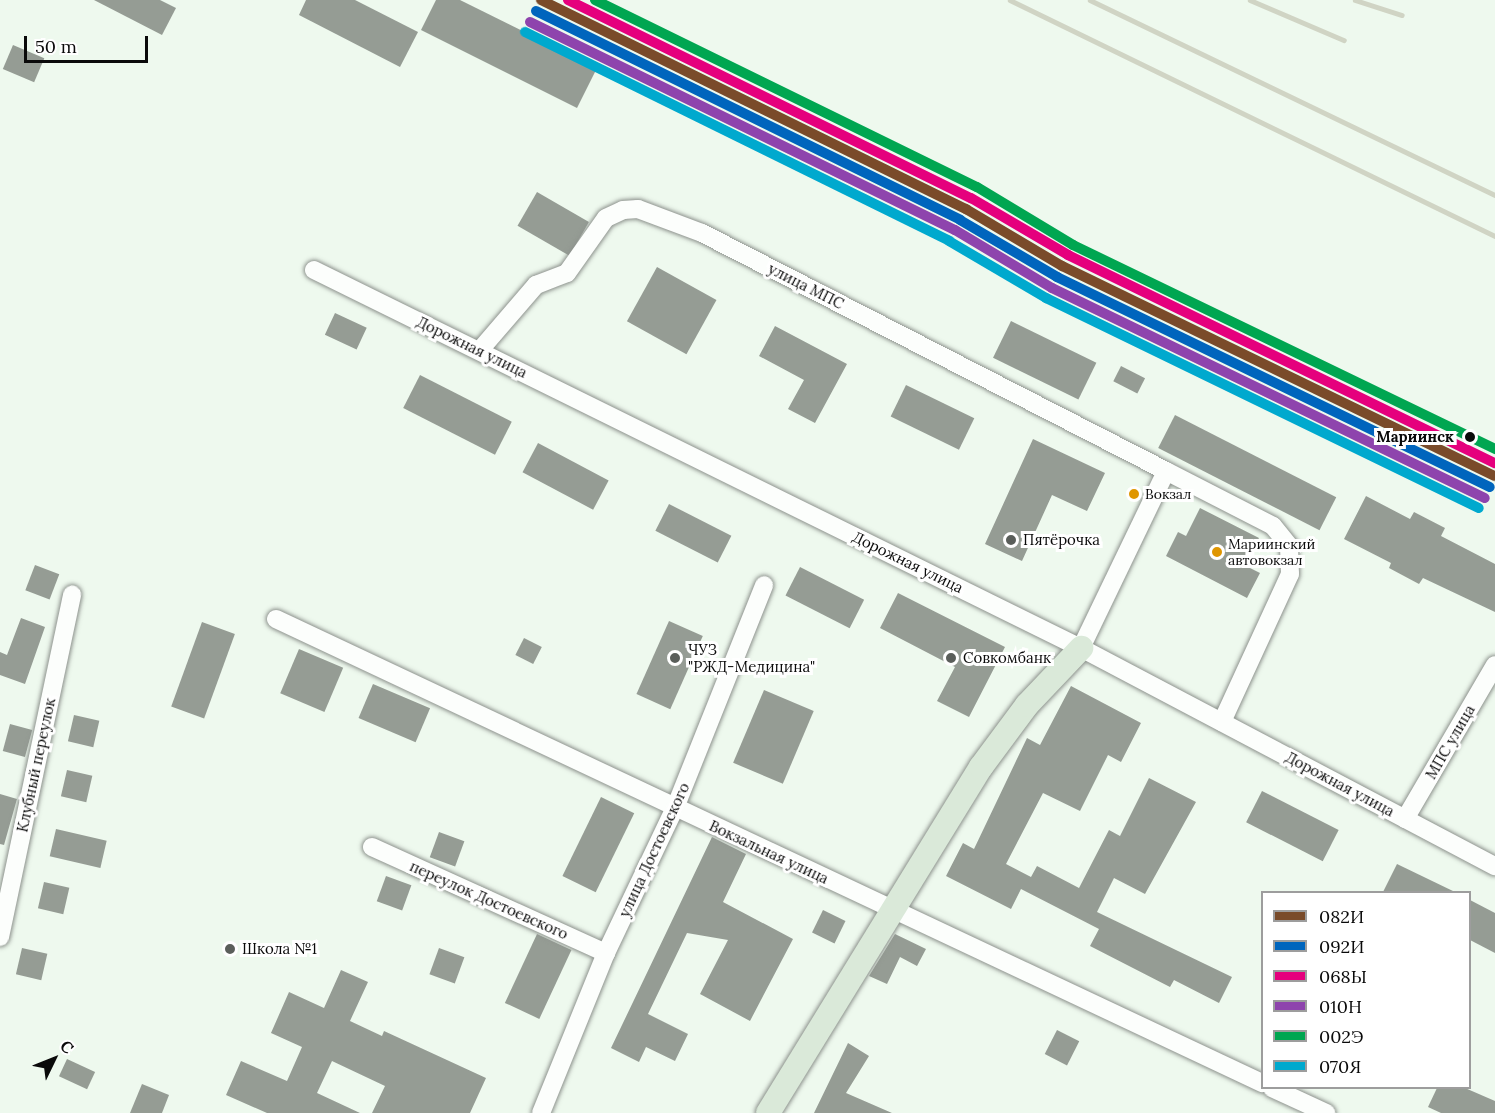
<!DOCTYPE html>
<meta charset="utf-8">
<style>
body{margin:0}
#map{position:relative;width:1495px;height:1113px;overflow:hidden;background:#eef9ee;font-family:Lora,serif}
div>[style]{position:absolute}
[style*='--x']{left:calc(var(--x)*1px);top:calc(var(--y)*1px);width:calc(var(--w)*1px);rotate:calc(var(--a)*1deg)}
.building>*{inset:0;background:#959c94;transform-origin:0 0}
.roads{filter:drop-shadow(0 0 2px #8d928d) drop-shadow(0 0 2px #8d928d)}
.minor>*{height:18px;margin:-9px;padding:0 9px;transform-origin:9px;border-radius:9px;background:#fcfefc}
.major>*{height:24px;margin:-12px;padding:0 12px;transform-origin:12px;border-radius:12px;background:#dae9d9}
.rail>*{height:4.5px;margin:-2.25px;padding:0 2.25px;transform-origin:2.25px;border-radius:2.25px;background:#d0d4c4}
.rail-1>*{height:10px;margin:-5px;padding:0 5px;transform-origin:5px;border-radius:5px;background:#7a4b2a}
.rail-2>*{height:10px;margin:-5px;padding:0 5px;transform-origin:5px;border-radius:5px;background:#0065bd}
.rail-3>*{height:10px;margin:-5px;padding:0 5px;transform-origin:5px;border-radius:5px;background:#e5007d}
.rail-4>*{height:10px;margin:-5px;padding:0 5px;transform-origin:5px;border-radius:5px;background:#8e44ad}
.rail-5>*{height:10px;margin:-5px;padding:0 5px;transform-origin:5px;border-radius:5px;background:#00a651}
.rail-6>*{height:10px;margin:-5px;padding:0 5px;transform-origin:5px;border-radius:5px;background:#00a9ce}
.dots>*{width:16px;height:16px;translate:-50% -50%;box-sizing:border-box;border:3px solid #fff;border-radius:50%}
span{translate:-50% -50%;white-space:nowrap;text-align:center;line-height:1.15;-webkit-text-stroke:6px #fff;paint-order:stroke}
.bus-label{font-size:14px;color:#0a0a0a}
.left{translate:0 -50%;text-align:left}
.street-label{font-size:15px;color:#0a0a0a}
.stop-label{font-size:15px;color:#0a0a0a;font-weight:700}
.right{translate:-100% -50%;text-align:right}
.poi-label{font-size:15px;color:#0a0a0a}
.legend{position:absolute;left:1261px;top:891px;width:210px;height:198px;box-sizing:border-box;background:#fff;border:2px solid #9d9d9d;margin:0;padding:8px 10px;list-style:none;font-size:18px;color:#0a0a0a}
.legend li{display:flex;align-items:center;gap:12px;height:30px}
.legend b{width:30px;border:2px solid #9d9d9d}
.north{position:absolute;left:24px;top:1029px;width:60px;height:60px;-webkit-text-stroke:4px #fff;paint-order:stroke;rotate:47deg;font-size:16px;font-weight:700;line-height:24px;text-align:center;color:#0a0a0a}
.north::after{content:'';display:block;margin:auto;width:21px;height:27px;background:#0a0a0a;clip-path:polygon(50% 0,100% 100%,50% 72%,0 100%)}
.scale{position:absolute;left:24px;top:36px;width:124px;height:27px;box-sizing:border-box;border:3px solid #0a0a0a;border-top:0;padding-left:8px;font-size:18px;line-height:21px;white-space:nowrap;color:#0a0a0a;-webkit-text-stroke:4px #fff;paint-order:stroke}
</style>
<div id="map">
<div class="building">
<div style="clip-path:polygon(94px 0,160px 0,176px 8px,162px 35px)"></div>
<div style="clip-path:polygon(306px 0,355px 0,418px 32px,400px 67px,299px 15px)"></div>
<div style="clip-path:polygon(436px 0,460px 0,597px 68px,577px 108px,421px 30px)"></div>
<div style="left:13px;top:45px;width:34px;height:26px;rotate:23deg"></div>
<div style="left:537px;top:192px;width:60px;height:39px;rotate:30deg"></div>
<div style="left:657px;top:267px;width:68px;height:62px;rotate:29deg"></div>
<div style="left:335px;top:313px;width:35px;height:24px;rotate:25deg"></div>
<div style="left:1011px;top:321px;width:95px;height:41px;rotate:26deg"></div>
<div style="clip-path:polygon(775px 326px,847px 364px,815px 423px,788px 409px,804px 380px,759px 356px)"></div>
<div style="left:1121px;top:366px;width:27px;height:17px;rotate:27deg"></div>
<div style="left:420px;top:375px;width:103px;height:37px;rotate:27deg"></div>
<div style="left:906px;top:385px;width:76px;height:35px;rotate:26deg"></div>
<div style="left:1175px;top:415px;width:181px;height:37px;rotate:27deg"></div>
<div style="clip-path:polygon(1033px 439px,1105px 473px,1087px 511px,1052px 495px,1022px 561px,985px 544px)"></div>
<div style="left:538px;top:443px;width:80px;height:33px;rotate:28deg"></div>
<div style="clip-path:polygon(1366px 496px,1410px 519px,1414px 512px,1445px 528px,1441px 536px,1495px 564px,1495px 612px,1423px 578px,1419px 584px,1389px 568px,1391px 563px,1344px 539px)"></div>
<div style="left:669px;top:504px;width:70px;height:30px;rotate:27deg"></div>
<div style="clip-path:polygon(1200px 508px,1259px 538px,1244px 565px,1260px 573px,1247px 598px,1166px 556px,1178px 532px,1186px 536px)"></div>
<div style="left:35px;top:565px;width:26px;height:27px;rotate:21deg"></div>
<div style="left:800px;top:567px;width:72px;height:32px;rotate:27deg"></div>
<div style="clip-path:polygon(898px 593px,1005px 647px,969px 717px,937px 701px,955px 667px,880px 628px)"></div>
<div style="clip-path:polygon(21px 618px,45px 627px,25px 684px,0 675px,0 652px,7px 655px)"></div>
<div style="left:669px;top:621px;width:37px;height:80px;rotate:24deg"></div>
<div style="left:202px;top:622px;width:35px;height:90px;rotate:20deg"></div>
<div style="left:524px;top:638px;width:20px;height:19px;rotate:27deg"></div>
<div style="left:299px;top:649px;width:48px;height:48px;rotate:23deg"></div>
<div style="left:373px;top:684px;width:62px;height:37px;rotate:23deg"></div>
<div style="clip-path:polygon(1071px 686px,1141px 723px,1121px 762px,1108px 755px,1080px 811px,1043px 793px,1006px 864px,1031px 877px,1037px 866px,1079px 888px,1109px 830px,1120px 836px,1149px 778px,1196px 802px,1145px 894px,1114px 878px,1097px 912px,1232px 977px,1219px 1003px,1174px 980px,1170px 987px,1090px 946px,1099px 929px,1021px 889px,1011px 909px,946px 876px,963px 843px,974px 849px,1027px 738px,1040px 745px)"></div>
<div style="left:764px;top:690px;width:54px;height:79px;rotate:23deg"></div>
<div style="left:74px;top:715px;width:26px;height:27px;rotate:13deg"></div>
<div style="left:10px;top:724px;width:23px;height:28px;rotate:15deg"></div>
<div style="left:67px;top:770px;width:26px;height:27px;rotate:13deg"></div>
<div style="left:1262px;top:791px;width:86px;height:35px;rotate:27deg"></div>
<div style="clip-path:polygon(0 794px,17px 799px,4px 845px,0 844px)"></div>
<div style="left:601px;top:797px;width:37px;height:88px;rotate:26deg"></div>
<div style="left:56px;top:829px;width:52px;height:28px;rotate:13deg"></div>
<div style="left:439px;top:832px;width:27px;height:27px;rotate:20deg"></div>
<div style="clip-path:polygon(712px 837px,746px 854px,723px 902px,793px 939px,750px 1021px,700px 994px,728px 940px,687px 933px,648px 1014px,688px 1034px,675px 1061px,646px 1047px,639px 1062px,611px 1048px)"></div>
<div style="clip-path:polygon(1397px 864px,1455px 892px,1383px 892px)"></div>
<div style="left:386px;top:876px;width:27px;height:27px;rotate:20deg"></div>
<div style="left:44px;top:882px;width:26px;height:27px;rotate:13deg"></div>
<div style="clip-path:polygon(1470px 900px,1495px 913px,1495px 953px,1470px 940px)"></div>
<div style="left:823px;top:910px;width:25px;height:25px;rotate:26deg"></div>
<div style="left:537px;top:934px;width:38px;height:76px;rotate:25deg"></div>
<div style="clip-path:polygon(895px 934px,926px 949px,917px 966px,900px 957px,887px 984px,869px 976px)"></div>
<div style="left:22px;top:948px;width:26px;height:27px;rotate:13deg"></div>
<div style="left:439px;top:948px;width:27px;height:28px;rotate:20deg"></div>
<div style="clip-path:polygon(341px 970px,368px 982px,350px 1021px,382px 1036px,384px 1031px,486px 1078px,470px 1113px,372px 1113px,385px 1086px,332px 1061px,317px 1093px,360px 1113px,267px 1113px,226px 1095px,241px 1061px,287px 1081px,302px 1047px,271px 1033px,289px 992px,324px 1008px)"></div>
<div style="left:1057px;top:1030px;width:25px;height:27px;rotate:27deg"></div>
<div style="clip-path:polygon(848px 1043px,869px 1056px,846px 1093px,892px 1113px,814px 1113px)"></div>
<div style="left:67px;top:1059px;width:31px;height:19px;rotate:25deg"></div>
<div style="clip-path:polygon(142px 1084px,169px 1095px,162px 1113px,130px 1113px)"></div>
<div style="clip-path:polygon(1437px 1088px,1465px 1088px,1495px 1101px,1495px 1113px,1441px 1113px,1428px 1107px)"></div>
</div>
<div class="roads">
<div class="minor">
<div style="--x:314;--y:270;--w:855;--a:26.24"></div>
<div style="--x:1081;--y:648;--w:468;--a:27.8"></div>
<div style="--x:480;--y:350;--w:86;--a:-49.3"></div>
<div style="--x:536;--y:285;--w:33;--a:-21"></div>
<div style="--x:567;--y:273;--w:67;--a:-54.7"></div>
<div style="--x:606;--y:218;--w:19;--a:-25"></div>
<div style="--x:623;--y:210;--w:15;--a:-4"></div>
<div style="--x:638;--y:209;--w:68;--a:20.6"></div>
<div style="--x:702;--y:233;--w:521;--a:27.15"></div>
<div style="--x:276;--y:619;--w:1090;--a:25.2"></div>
<div style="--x:1081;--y:648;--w:196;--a:-64.3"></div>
<div style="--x:1166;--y:471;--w:120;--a:27.2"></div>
<div style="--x:1273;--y:526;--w:26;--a:51"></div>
<div style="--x:1289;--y:546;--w:28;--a:88"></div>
<div style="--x:1290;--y:574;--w:163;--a:114.7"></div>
<div style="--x:1405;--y:819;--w:178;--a:-59.7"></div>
<div style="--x:372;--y:847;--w:257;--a:24.4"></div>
<div style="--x:0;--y:937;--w:350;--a:-78.1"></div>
<div style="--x:1272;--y:1088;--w:60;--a:24.8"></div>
<div style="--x:541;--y:1113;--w:173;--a:-67.9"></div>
<div style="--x:606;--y:953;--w:161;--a:-64.6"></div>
<div style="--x:675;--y:808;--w:240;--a:-68.2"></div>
</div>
<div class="major">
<div style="--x:768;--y:1113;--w:406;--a:-58.4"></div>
<div style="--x:981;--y:767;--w:77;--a:-53.4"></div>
<div style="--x:1027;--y:705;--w:79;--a:-46.5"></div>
</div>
</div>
<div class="rail">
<div style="--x:1010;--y:0;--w:539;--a:25.95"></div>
<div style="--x:1090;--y:0;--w:449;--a:25.7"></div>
<div style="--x:1250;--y:0;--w:102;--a:23.1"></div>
<div style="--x:1355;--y:0;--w:49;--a:17.7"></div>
</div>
<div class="rail-1">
<div style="--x:541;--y:0;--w:474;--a:26.2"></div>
<div style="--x:966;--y:209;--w:112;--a:30.7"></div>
<div style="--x:1062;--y:266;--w:481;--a:25.9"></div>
</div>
<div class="rail-2">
<div style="--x:536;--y:11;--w:473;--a:26.2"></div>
<div style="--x:960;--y:220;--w:113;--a:30.4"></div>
<div style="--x:1057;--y:277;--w:481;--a:25.9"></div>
</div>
<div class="rail-3">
<div style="--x:568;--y:0;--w:449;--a:26.2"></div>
<div style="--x:971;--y:198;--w:113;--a:30.4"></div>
<div style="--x:1068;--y:255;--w:475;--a:26"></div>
</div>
<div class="rail-4">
<div style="--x:530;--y:22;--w:473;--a:26.1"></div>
<div style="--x:955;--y:230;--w:113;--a:30.9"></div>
<div style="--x:1052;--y:288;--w:481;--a:25.9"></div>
</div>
<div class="rail-5">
<div style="--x:595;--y:0;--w:425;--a:26.1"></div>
<div style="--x:977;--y:187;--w:112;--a:31.1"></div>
<div style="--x:1073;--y:245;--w:469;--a:25.8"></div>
</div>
<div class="rail-6">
<div style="--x:525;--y:32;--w:473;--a:26.2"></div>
<div style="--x:949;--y:241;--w:113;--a:30.4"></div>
<div style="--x:1046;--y:298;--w:481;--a:25.9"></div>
</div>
<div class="dots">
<div style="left:1470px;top:437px;background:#0a0a0a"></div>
<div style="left:1134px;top:494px;background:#df9601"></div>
<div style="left:1011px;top:540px;background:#5a5e5a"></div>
<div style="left:1217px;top:552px;background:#df9601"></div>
<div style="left:675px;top:658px;background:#5a5e5a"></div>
<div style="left:951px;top:658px;background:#5a5e5a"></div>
<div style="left:230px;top:949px;background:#5a5e5a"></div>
</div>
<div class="bus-label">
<span class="left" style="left:1145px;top:494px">Вокзал</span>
<span class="left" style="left:1228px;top:552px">Мариинский<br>автовокзал</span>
</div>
<div class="street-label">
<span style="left:806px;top:286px;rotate:27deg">улица МПС</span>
<span style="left:472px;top:347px;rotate:26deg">Дорожная улица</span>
<span style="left:908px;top:562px;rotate:26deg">Дорожная улица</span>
<span style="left:1450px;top:742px;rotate:-60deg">МПС улица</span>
<span style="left:36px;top:765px;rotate:-78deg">Клубный переулок</span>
<span style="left:1340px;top:784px;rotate:28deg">Дорожная улица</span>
<span style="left:654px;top:850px;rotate:-65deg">улица Достоевского</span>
<span style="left:769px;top:852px;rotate:25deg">Вокзальная улица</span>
<span style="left:489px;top:900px;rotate:24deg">переулок Достоевского</span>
</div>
<div class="stop-label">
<span class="right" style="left:1454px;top:437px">Мариинск</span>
</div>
<div class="poi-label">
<span class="left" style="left:1023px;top:540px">Пятёрочка</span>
<span class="left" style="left:688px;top:658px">ЧУЗ<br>"РЖД-Медицина"</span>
<span class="left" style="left:963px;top:658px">Совкомбанк</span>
<span class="left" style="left:242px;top:949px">Школа №1</span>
</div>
<ul class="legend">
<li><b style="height:8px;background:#7a4b2a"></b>082И</li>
<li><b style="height:8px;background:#0065bd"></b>092И</li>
<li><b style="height:8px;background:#e5007d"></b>068Ы</li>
<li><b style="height:8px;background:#8e44ad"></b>010Н</li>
<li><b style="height:8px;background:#00a651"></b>002Э</li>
<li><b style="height:8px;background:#00a9ce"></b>070Я</li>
</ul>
<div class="north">С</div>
<div class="scale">50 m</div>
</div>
